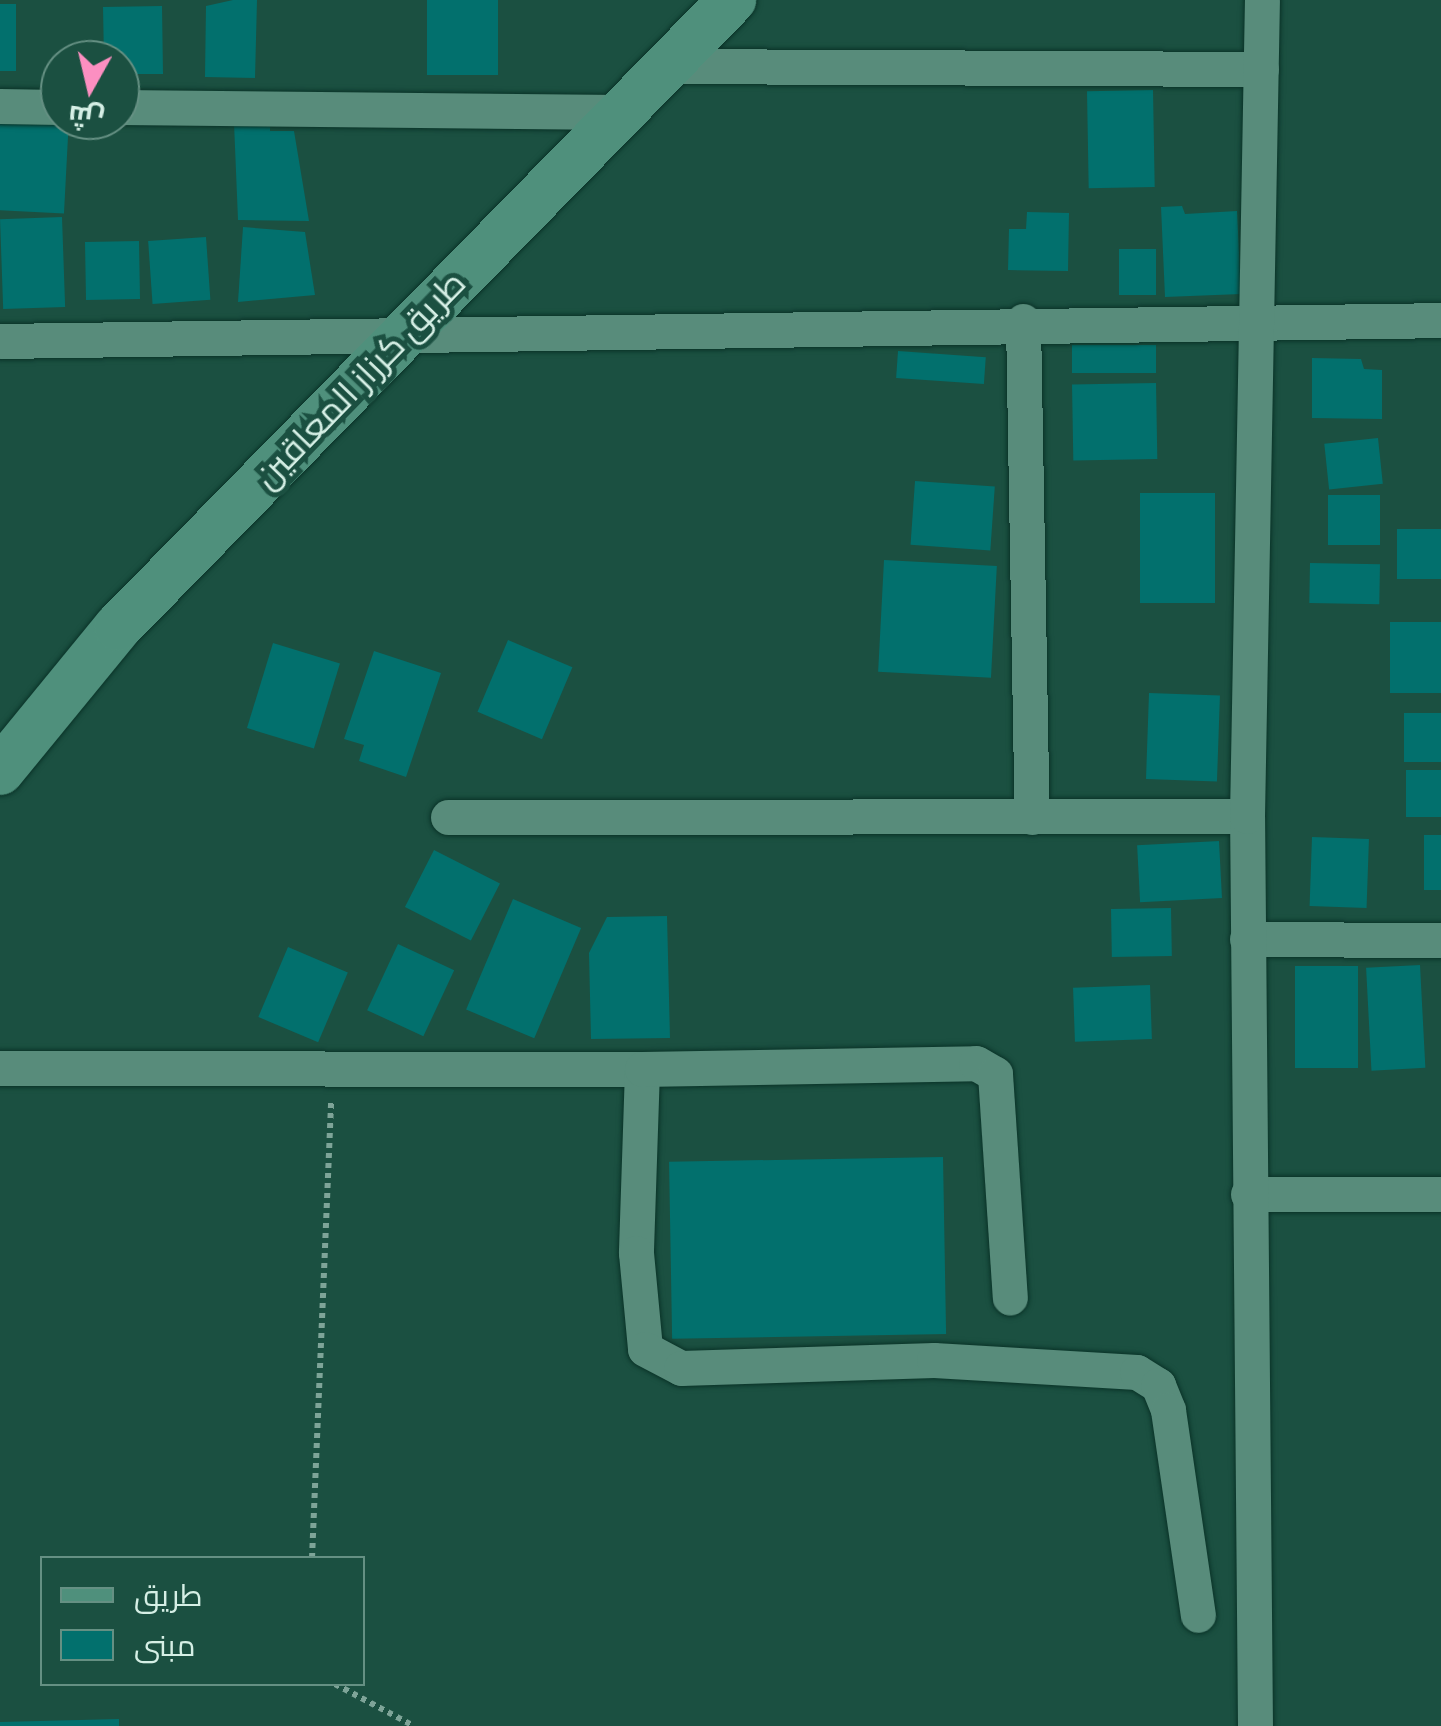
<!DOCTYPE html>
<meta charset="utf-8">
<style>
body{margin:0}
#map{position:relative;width:1441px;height:1726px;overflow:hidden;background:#1b5041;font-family:"PT Sans Narrow",Cairo,sans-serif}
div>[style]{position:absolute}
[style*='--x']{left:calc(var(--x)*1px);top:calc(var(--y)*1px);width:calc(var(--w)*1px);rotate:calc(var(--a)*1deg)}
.building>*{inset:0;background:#02706d;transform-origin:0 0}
.path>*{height:6px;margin-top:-3px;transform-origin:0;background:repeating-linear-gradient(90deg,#7ea498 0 5px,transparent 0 10px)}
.roads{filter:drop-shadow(0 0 2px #0a3328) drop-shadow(0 0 2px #0a3328)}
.street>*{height:35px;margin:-17.5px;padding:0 17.5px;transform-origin:17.5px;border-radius:17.5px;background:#588c7b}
.secondary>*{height:48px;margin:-24px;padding:0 24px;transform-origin:24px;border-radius:24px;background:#4f907c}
span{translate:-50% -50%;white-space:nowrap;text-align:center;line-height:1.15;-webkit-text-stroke:10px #1b5041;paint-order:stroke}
.street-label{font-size:35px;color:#d5efe5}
.legend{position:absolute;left:40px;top:1556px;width:325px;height:130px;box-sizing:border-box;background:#1b5041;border:2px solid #659083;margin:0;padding:12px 18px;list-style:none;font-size:30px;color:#d5efe5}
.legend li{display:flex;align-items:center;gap:20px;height:50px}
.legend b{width:50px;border:2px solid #659083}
.north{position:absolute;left:40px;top:40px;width:100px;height:100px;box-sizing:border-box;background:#1b5041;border:2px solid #659083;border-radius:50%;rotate:188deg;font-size:28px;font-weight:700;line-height:40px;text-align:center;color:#d5efe5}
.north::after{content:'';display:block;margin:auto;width:35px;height:45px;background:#fc8fc1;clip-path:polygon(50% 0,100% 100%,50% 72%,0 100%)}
</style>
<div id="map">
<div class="building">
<div style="clip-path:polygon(233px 0,257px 0,255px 78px,205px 77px,206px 6px)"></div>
<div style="left:427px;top:0;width:71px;height:75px"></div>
<div style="left:0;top:4px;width:16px;height:67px"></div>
<div style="clip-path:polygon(162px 6px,163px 74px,120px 74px,120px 60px,104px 60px,103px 7px)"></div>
<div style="left:1153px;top:90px;width:97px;height:66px;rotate:89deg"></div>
<div style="left:0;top:116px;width:69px;height:94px;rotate:3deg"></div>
<div style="clip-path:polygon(270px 121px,270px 131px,294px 131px,309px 221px,238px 220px,234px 123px)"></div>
<div style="clip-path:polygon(1182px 206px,1185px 214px,1237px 211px,1241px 294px,1165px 297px,1161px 207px)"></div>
<div style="clip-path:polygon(1027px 212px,1069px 213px,1068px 271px,1008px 270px,1009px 229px,1026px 229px)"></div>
<div style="left:62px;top:217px;width:90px;height:62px;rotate:88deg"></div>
<div style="clip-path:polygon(243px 227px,305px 232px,315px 295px,238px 302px)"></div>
<div style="left:206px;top:237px;width:63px;height:58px;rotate:86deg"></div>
<div style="left:139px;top:241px;width:58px;height:54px;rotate:89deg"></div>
<div style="left:1119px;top:249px;width:37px;height:46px"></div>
<div style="left:1156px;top:345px;width:28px;height:84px;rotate:90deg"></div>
<div style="left:898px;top:351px;width:88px;height:27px;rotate:4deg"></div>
<div style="clip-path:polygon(1312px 358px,1361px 359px,1364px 369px,1382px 370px,1382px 419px,1312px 418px)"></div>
<div style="left:1156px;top:383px;width:76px;height:84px;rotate:89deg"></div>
<div style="left:1378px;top:438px;width:46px;height:54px;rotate:84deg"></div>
<div style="left:915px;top:481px;width:80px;height:64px;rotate:4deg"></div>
<div style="left:1140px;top:493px;width:75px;height:110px"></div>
<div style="left:1328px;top:495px;width:52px;height:50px"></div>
<div style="left:1397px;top:529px;width:44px;height:50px"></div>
<div style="left:884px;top:560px;width:113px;height:112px;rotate:3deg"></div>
<div style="left:1310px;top:563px;width:70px;height:40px;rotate:1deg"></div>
<div style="left:1441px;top:622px;width:71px;height:51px;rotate:90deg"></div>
<div style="left:508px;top:640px;width:70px;height:78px;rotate:23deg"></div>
<div style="left:273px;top:643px;width:70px;height:89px;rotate:17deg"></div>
<div style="clip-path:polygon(374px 651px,441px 673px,406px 777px,359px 761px,364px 745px,344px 739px)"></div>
<div style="left:1149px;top:693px;width:71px;height:86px;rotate:2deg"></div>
<div style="left:1441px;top:713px;width:49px;height:37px;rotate:90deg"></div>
<div style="left:1441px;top:770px;width:47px;height:35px;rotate:90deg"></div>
<div style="left:1441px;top:835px;width:55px;height:17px;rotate:90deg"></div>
<div style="left:1312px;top:837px;width:57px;height:69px;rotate:2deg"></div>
<div style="left:1219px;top:841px;width:57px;height:82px;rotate:87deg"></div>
<div style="left:434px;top:850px;width:74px;height:64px;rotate:27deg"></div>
<div style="left:513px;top:899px;width:74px;height:120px;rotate:23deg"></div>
<div style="left:1171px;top:908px;width:48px;height:60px;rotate:89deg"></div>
<div style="clip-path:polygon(667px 916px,670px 1038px,591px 1039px,589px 953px,607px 917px)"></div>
<div style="left:398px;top:944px;width:62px;height:73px;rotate:25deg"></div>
<div style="left:288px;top:947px;width:65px;height:76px;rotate:23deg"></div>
<div style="left:1420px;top:965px;width:103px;height:54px;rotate:87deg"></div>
<div style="left:1295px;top:966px;width:63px;height:102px"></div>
<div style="left:1150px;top:985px;width:54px;height:77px;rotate:88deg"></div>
<div style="left:943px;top:1157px;width:177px;height:274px;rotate:89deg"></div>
<div style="clip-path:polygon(119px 1719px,119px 1726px,0 1726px,0 1722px)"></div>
</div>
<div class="path">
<div style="--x:312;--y:1558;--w:458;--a:-87.6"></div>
<div style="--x:335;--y:1684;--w:89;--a:28"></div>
</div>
<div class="roads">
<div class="street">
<div style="--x:666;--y:66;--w:595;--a:0.29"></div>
<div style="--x:0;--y:106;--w:60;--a:1"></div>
<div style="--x:120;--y:107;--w:501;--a:0.57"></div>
<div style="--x:1023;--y:321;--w:496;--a:89"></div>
<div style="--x:0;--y:341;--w:1441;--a:-0.83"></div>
<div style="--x:448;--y:817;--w:799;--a:-0.07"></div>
<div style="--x:1247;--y:939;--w:194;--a:0.3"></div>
<div style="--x:0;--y:1068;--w:642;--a:0.09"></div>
<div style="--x:642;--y:1069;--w:184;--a:91.9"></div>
<div style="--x:636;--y:1253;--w:96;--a:84.6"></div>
<div style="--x:645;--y:1349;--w:41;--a:27.8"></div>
<div style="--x:681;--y:1368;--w:253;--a:-1.8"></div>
<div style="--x:934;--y:1360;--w:203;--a:3.4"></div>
<div style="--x:1137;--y:1372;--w:25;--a:32"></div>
<div style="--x:1158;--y:1385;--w:27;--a:68"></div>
<div style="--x:1168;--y:1410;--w:207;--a:81.7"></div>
<div style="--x:642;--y:1069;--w:334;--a:-1"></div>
<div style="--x:976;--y:1063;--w:22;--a:30"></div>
<div style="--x:995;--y:1074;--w:224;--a:86.2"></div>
<div style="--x:1248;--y:1194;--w:193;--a:0"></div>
<div style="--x:1255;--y:1726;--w:910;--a:-90.5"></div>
<div style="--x:1247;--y:816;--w:816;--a:-88.95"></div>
</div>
<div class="secondary">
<div style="--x:0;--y:771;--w:186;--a:-50.7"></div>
<div style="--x:118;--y:627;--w:878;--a:-45.6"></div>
</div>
</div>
<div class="street-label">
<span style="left:359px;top:379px;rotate:-46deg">طريق كرزاز المعاقين</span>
</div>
<ul class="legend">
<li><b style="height:12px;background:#4f907c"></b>طريق</li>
<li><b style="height:28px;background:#02706d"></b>مبنى</li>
</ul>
<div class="north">ش</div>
</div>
